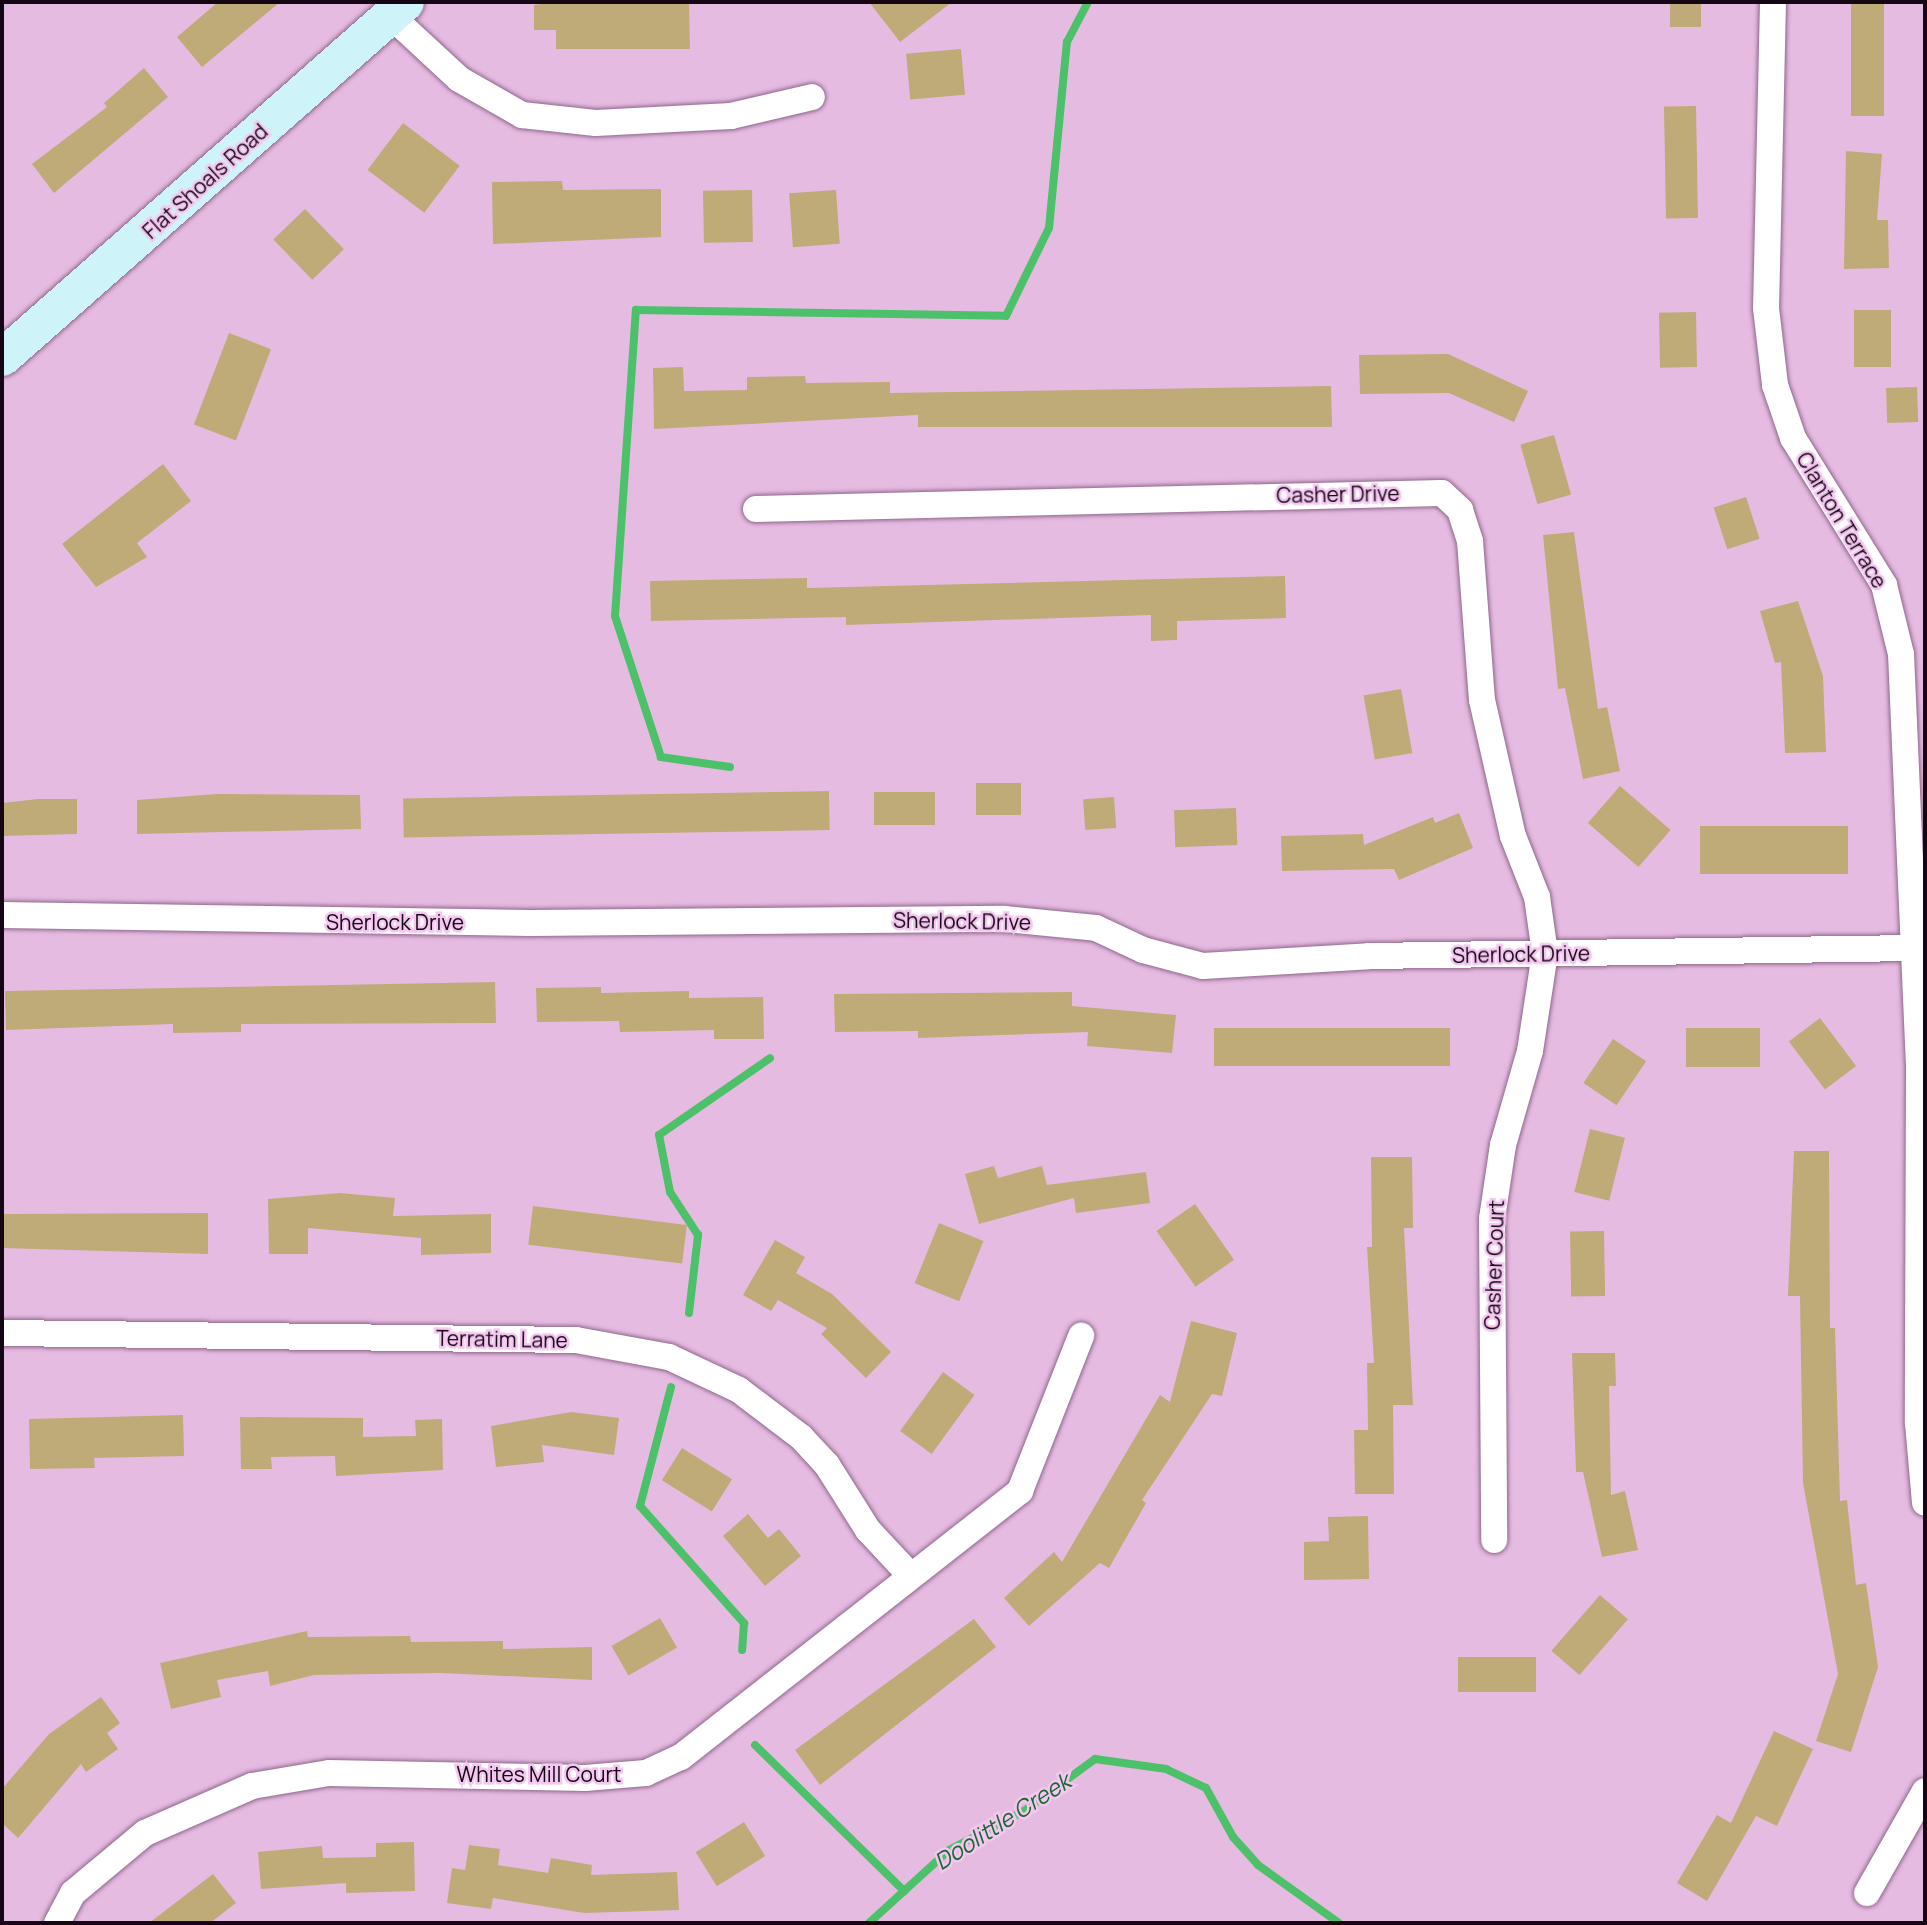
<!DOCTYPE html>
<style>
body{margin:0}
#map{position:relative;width:1927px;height:1925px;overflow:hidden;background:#e6bbe2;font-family:Manrope,sans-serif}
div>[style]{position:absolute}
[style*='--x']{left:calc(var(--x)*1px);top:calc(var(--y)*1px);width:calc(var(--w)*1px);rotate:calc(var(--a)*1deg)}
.stream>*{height:8px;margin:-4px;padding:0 4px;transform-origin:4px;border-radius:4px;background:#4dc16a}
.building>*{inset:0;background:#bfab78;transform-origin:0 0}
.roads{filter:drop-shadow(0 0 2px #8e678b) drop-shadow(0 0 2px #8e678b)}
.street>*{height:26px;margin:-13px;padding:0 13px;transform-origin:13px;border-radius:13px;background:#fff}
.secondary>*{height:37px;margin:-18.5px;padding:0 18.5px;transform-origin:18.5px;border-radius:18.5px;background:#cef4fa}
span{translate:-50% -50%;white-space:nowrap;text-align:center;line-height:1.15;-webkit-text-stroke:5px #f3c7ef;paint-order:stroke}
.street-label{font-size:21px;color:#140613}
.water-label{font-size:23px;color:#176830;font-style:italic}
.frame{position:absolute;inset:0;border:4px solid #140613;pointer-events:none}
</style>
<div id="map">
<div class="stream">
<div style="--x:730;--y:767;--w:70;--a:-171.8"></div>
<div style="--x:661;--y:757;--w:148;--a:-108.1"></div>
<div style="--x:615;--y:616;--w:307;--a:-86.1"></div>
<div style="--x:636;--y:310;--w:370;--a:0.9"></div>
<div style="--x:1006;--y:316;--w:98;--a:-64"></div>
<div style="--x:1049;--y:228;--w:187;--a:-84.5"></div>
<div style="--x:1067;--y:42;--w:45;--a:-62.3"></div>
<div style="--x:689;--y:1313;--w:79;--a:-83.4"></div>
<div style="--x:698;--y:1235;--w:51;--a:-123.1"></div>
<div style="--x:670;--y:1192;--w:58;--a:-100.9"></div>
<div style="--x:659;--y:1135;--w:135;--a:-34.7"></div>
<div style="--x:671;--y:1387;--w:123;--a:104.6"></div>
<div style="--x:640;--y:1506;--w:157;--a:48.4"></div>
<div style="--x:744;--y:1623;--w:27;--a:94"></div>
<div style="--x:755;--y:1745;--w:209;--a:44.4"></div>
<div style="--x:869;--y:1923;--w:108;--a:-42.4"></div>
<div style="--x:949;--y:1850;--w:85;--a:-27.5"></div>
<div style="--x:1024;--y:1811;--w:88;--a:-36.2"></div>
<div style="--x:1095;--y:1759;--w:72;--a:8"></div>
<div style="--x:1166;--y:1769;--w:44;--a:25.4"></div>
<div style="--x:1206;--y:1788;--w:56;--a:61.1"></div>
<div style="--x:1233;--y:1837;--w:38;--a:48"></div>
<div style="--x:1258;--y:1865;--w:100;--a:35.6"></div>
</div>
<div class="building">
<div style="clip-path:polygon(218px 2px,280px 2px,202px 67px,177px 37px)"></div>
<div style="clip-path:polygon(556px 2px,689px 2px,690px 49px,556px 49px,556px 30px,534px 30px,534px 5px)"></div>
<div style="clip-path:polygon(869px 2px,952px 2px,900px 42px)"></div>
<div style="left:1670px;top:2px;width:31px;height:25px"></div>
<div style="left:1851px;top:2px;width:33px;height:114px"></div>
<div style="left:961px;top:49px;width:46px;height:55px;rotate:85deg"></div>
<div style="clip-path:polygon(144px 68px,168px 97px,54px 193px,32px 164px,107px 107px,104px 103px)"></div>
<div style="left:1696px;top:106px;width:112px;height:32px;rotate:89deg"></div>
<div style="left:403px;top:123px;width:71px;height:59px;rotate:37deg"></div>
<div style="clip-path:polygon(1846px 151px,1882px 154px,1877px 220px,1888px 220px,1889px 268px,1844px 269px)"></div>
<div style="clip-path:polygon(562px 181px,563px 190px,661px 189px,661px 237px,493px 244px,492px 182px)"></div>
<div style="left:752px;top:190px;width:52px;height:49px;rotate:89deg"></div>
<div style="left:836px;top:190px;width:54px;height:47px;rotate:86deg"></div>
<div style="left:305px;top:209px;width:56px;height:44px;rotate:46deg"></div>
<div style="left:1854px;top:310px;width:37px;height:57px"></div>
<div style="left:1696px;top:312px;width:55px;height:37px;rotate:89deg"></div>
<div style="left:229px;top:333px;width:45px;height:98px;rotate:21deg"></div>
<div style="clip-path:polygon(1448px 354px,1528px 391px,1514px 422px,1449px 393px,1360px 394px,1359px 355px)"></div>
<div style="clip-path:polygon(683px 367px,684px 391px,747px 390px,747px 377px,805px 376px,806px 383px,890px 382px,890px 393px,1331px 386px,1332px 427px,918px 427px,918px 415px,654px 429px,653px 368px)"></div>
<div style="left:1917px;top:387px;width:35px;height:31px;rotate:88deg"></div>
<div style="left:1554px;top:435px;width:62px;height:35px;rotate:74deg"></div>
<div style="clip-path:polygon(163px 464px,191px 501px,137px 543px,147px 557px,96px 587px,62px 544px)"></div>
<div style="left:1746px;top:497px;width:44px;height:34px;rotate:72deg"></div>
<div style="clip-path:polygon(1574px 532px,1598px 709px,1607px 707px,1620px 771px,1583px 779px,1565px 688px,1558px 689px,1543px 535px)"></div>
<div style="clip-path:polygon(1285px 576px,1286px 618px,1177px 621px,1177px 640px,1151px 641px,1151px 615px,846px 625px,846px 617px,651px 621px,650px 581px,807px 578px,807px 588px)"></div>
<div style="clip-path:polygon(1798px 601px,1823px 676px,1826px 752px,1785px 753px,1781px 662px,1775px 663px,1760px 611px)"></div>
<div style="left:1401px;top:689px;width:65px;height:38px;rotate:80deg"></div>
<div style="left:1021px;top:783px;width:32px;height:45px;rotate:90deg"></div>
<div style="left:1620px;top:786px;width:67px;height:49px;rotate:41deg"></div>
<div style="left:829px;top:791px;width:39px;height:426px;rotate:89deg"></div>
<div style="left:935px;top:792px;width:33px;height:61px;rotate:90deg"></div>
<div style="clip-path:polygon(217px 794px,360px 795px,361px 829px,137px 834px,137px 800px)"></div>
<div style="left:1114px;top:797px;width:31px;height:31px;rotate:86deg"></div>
<div style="clip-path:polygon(38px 799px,77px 799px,77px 834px,2px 836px,2px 803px)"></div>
<div style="left:1236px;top:808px;width:37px;height:62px;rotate:88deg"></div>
<div style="clip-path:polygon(1459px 813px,1473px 848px,1399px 880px,1394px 869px,1282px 871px,1281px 836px,1363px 834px,1364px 845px,1433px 817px,1435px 823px)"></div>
<div style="left:1848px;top:826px;width:48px;height:148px;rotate:90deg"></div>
<div style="clip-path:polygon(495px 982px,496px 1023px,241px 1024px,241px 1032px,173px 1033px,173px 1024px,6px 1030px,5px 991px)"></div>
<div style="clip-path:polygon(601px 987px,601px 993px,689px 991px,689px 998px,763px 997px,764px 1039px,714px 1039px,714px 1030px,620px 1032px,619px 1021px,537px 1022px,536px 988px)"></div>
<div style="clip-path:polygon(1072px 992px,1072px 1006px,1176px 1015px,1172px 1053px,1087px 1046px,1088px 1032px,918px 1038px,918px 1031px,835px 1032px,834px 994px)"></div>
<div style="left:1820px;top:1018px;width:60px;height:39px;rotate:53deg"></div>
<div style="left:1450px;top:1028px;width:38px;height:236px;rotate:90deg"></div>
<div style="left:1760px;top:1028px;width:39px;height:74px;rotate:90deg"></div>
<div style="left:1613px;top:1039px;width:40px;height:53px;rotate:34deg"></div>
<div style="left:1590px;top:1129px;width:36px;height:65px;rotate:14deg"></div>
<div style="clip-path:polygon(1794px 1151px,1829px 1151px,1830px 1328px,1835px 1328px,1840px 1501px,1847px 1500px,1856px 1585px,1866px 1583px,1878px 1667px,1851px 1752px,1816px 1741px,1838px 1674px,1803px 1483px,1800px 1296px,1788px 1296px)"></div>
<div style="clip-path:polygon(1371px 1157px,1412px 1157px,1413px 1228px,1404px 1228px,1413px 1405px,1393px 1405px,1394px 1494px,1355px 1494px,1354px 1430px,1368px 1430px,1367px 1363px,1374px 1363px,1367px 1247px,1372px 1247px)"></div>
<div style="clip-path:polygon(994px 1166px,998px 1178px,1042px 1166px,1047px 1185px,1146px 1172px,1150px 1203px,1076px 1213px,1074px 1198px,979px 1224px,965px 1174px)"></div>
<div style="clip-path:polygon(340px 1193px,395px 1198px,393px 1216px,491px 1214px,491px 1253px,421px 1255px,421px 1238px,308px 1228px,308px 1254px,269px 1254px,268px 1199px)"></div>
<div style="left:1195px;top:1204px;width:68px;height:47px;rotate:55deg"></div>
<div style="left:533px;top:1206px;width:155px;height:39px;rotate:7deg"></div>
<div style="clip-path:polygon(208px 1213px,208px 1254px,2px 1248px,2px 1214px)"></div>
<div style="left:939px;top:1223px;width:48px;height:65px;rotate:22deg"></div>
<div style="left:1604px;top:1231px;width:65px;height:34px;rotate:89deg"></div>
<div style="clip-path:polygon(775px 1240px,805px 1257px,796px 1273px,832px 1294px,891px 1352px,866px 1378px,821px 1334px,827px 1328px,778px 1300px,771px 1311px,743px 1295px)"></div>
<div style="clip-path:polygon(1191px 1321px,1237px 1333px,1222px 1396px,1212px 1394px,1142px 1500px,1146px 1503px,1109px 1568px,1100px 1563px,1029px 1626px,1004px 1598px,1054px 1552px,1062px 1562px,1160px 1395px,1170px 1402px)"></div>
<div style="clip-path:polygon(1572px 1353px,1615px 1353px,1616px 1386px,1609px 1386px,1611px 1495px,1625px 1491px,1638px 1550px,1602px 1557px,1583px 1472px,1576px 1472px)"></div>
<div style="left:943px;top:1372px;width:39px;height:73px;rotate:36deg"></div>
<div style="clip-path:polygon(571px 1412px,619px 1418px,614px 1455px,542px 1445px,544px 1462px,496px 1467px,491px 1426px)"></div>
<div style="clip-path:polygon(183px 1415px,184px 1456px,94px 1458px,95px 1468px,30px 1469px,29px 1419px)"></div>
<div style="clip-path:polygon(240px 1417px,363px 1418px,363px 1437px,416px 1436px,415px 1420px,442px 1419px,443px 1470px,336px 1476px,335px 1456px,271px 1457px,272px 1469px,241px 1469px)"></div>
<div style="left:682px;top:1448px;width:59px;height:38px;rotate:32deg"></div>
<div style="clip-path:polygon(748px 1514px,768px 1538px,779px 1529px,801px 1556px,765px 1586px,723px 1536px)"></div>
<div style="clip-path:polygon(1368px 1516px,1369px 1579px,1304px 1580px,1304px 1542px,1329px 1541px,1328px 1517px)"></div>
<div style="left:1600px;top:1595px;width:37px;height:74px;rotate:41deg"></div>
<div style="left:660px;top:1618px;width:34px;height:56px;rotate:60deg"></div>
<div style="clip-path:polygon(974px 1619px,996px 1647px,820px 1785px,795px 1750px)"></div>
<div style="clip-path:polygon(307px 1631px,308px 1637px,410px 1636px,411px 1642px,503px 1641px,503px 1649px,592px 1647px,592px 1680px,441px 1673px,314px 1675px,270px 1686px,268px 1671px,217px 1680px,221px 1697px,171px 1709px,160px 1663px)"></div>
<div style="left:1536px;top:1657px;width:35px;height:78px;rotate:90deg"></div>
<div style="clip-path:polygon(101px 1697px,120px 1723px,107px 1733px,118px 1749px,86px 1772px,81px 1764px,18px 1838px,2px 1823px,2px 1789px,49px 1734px)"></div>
<div style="clip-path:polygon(1774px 1731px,1813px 1749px,1777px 1826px,1756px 1816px,1707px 1901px,1677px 1883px,1717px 1815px,1731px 1823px)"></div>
<div style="left:744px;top:1822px;width:40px;height:57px;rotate:58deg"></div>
<div style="clip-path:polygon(414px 1842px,415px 1891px,346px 1893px,346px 1883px,261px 1889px,258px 1852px,322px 1846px,323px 1858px,376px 1857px,376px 1843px)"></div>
<div style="clip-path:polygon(469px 1845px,500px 1849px,498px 1865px,548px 1873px,551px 1858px,592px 1865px,591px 1875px,677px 1872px,679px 1910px,584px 1913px,493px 1898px,491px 1909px,447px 1903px,452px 1868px,465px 1870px)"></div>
<div style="clip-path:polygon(213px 1874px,236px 1903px,210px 1923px,149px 1923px)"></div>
</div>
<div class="roads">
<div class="street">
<div style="--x:1773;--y:2;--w:306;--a:91.3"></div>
<div style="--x:1766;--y:308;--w:78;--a:83.3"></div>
<div style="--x:1775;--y:385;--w:56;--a:71.2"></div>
<div style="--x:1793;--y:438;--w:173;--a:58.2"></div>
<div style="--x:1884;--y:585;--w:71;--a:76.2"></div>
<div style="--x:1901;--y:654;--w:413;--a:87.5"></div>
<div style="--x:1919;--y:1067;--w:356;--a:90.2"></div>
<div style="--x:1918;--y:1423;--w:80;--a:85"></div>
<div style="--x:390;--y:15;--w:94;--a:42.8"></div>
<div style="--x:459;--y:79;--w:73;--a:29.7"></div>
<div style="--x:522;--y:115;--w:74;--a:6.2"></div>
<div style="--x:596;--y:123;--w:135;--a:-3"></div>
<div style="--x:731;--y:116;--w:83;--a:-13.2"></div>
<div style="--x:756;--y:509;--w:686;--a:-1.34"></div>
<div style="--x:1442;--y:493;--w:25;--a:43"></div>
<div style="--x:1460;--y:510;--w:33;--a:72"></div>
<div style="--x:1470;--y:541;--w:159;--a:85.7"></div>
<div style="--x:1482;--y:700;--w:139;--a:77.2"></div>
<div style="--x:1513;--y:836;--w:66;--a:68.5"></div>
<div style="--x:1537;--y:897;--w:57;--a:81.9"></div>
<div style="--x:1545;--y:953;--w:99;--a:98.7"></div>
<div style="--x:1530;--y:1051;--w:98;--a:106"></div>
<div style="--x:1503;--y:1145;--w:75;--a:98.5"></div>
<div style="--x:1492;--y:1219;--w:321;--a:89.6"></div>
<div style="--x:2;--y:915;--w:528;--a:0.87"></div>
<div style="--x:530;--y:923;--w:475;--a:-0.5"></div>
<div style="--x:1005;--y:919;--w:91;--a:5.6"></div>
<div style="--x:1096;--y:928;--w:52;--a:25.1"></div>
<div style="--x:1143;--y:950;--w:62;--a:14.9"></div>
<div style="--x:1203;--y:966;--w:166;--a:-3.4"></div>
<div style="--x:1369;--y:956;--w:545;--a:-0.84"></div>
<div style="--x:2;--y:1333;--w:574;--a:0.7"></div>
<div style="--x:576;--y:1340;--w:95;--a:10.4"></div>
<div style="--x:669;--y:1357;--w:77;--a:25.2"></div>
<div style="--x:739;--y:1390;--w:78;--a:37.2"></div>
<div style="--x:801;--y:1437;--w:38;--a:47"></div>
<div style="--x:827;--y:1465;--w:77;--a:57.8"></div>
<div style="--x:868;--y:1530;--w:60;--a:47"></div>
<div style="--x:1867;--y:1893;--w:117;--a:-60.4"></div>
<div style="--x:57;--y:1923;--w:34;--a:-62"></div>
<div style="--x:73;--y:1893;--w:94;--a:-39.8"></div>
<div style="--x:145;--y:1833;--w:117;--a:-23.7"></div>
<div style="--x:252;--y:1786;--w:78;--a:-9.6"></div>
<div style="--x:329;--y:1773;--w:256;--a:1.1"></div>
<div style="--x:585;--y:1778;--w:61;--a:-4.7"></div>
<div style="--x:646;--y:1773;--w:38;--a:-25"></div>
<div style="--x:681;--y:1757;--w:431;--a:-38.1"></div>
<div style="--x:1020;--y:1491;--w:167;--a:-68.5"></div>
</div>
<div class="secondary">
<div style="--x:2;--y:357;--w:537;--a:-41.38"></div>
</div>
</div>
<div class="street-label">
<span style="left:205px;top:181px;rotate:-42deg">Flat Shoals Road</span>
<span style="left:1338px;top:494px;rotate:-1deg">Casher Drive</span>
<span style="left:1842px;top:520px;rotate:59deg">Clanton Terrace</span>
<span style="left:962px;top:921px;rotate:1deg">Sherlock Drive</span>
<span style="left:395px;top:922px">Sherlock Drive</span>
<span style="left:1521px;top:954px;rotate:-1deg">Sherlock Drive</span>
<span style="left:1494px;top:1265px;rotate:-88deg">Casher Court</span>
<span style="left:502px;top:1339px;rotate:1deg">Terratim Lane</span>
<span style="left:539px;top:1774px">Whites Mill Court</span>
</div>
<div class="water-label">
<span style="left:1002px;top:1821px;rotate:-33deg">Doolittle Creek</span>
</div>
<div class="frame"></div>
</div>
